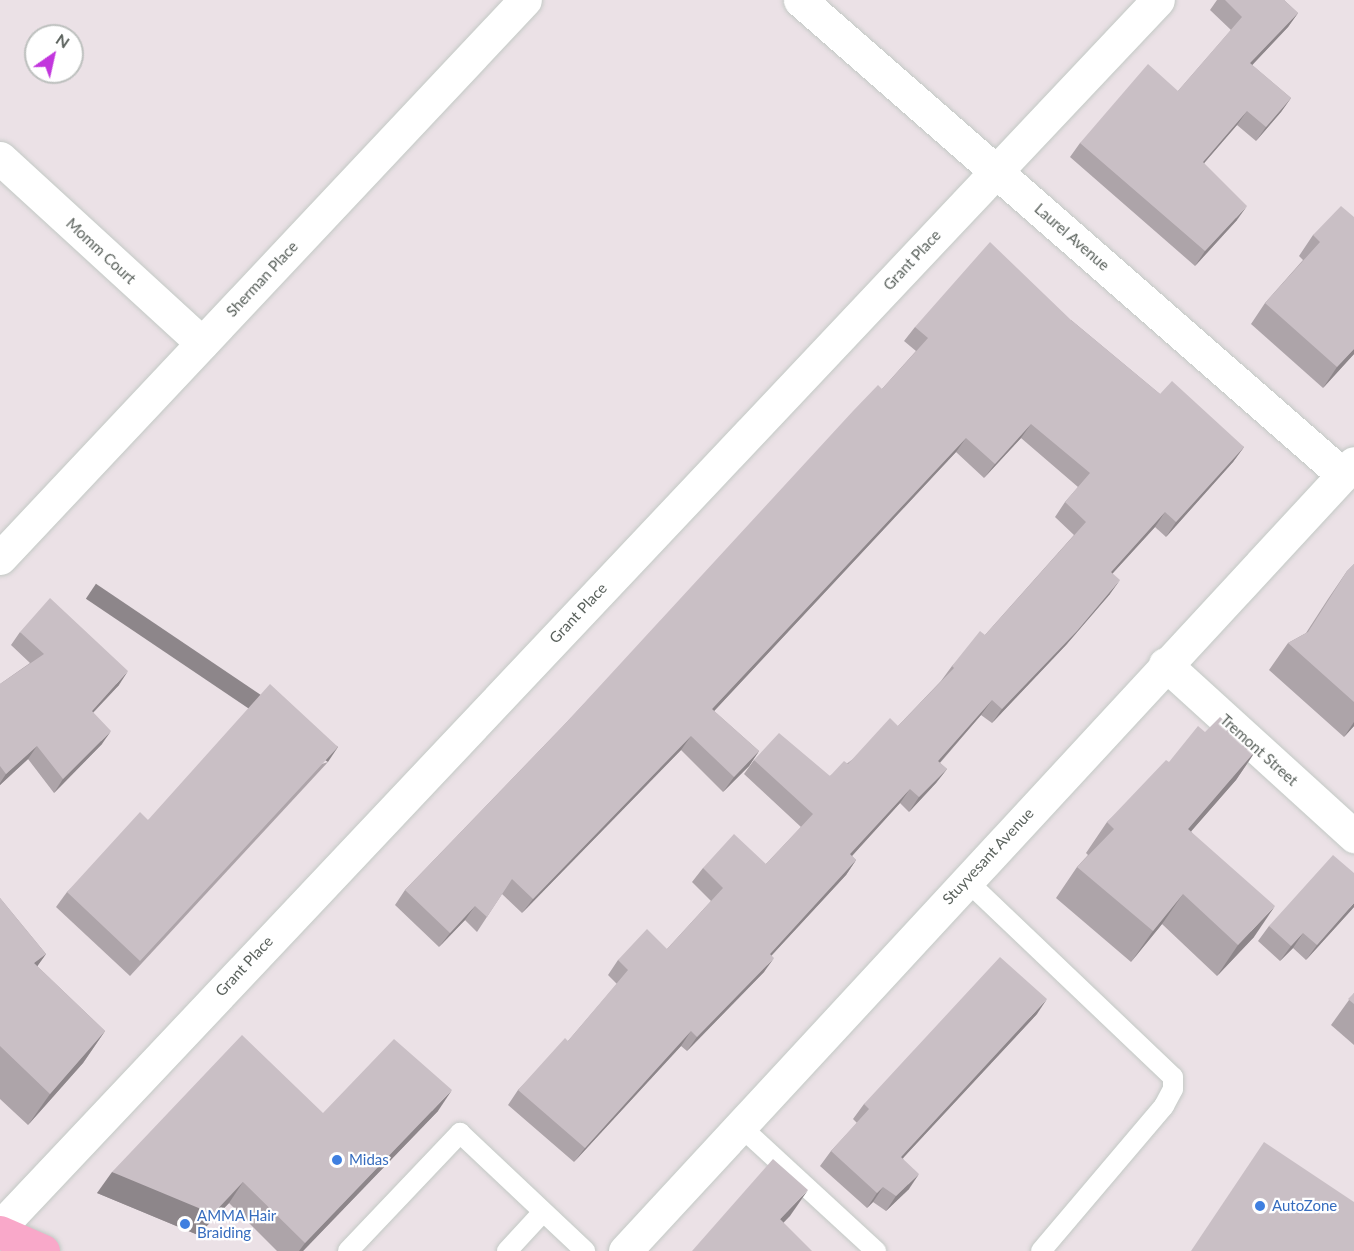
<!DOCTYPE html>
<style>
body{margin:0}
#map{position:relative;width:1354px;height:1251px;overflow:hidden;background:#ebe1e6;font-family:Lato,sans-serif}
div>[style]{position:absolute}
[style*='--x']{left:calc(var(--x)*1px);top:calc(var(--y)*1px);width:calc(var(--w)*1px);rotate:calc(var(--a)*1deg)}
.roads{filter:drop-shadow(0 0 2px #c3c9c5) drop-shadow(0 0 2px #c3c9c5)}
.service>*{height:20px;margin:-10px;padding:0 10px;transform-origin:10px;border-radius:10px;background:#fff}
.minor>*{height:33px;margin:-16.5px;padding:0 16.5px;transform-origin:16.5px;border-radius:16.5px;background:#fff}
.secondary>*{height:33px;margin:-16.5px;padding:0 16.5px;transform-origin:16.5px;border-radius:16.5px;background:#fff}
.primary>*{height:33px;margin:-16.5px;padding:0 16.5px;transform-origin:16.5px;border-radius:16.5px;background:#f9a8c9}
.wall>*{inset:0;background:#ada4a9}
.shaded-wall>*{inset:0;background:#8d868a;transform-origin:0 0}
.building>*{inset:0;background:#c9bfc5}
.dots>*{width:16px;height:16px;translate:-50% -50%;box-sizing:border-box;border:3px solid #fff;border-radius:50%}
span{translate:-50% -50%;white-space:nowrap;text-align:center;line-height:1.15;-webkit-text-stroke:4.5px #fff;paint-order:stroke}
.street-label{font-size:15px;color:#5a615c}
.shop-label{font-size:15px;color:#366cbe}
.left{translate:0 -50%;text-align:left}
.north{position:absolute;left:24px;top:24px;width:60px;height:60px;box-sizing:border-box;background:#fff;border:2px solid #bdc0be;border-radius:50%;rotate:34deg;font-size:16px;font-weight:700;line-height:24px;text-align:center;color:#5a615c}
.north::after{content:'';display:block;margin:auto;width:21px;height:27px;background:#c236dd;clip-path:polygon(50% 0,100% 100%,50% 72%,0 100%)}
</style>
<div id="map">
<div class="roads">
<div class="service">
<div style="--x:966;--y:880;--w:286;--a:43.6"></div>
<div style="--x:1173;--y:1077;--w:12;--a:90"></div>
<div style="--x:1173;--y:1089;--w:19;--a:118"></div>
<div style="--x:1164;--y:1106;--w:190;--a:130.3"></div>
<div style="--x:740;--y:1126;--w:185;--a:42.6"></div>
<div style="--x:348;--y:1251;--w:163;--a:-46.5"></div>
<div style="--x:460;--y:1133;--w:172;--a:43.3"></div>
<div style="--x:507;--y:1251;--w:53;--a:-47.3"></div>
</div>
<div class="minor">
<div style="--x:800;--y:0;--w:721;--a:41.18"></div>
<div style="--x:0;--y:158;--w:274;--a:42.5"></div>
<div style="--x:0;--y:558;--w:766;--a:-46.75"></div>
<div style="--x:1165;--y:664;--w:256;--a:42.3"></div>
<div style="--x:0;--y:1227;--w:1687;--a:-46.66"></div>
</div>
<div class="secondary">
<div style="--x:625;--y:1251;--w:1073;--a:-47.23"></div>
</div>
<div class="primary">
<div style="--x:0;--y:1232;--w:47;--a:23.8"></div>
</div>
</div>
<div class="wall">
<div style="clip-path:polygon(1217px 0,1284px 0,1298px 13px,1288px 27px,1252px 65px,1291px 98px,1281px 112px,1256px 141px,1237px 125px,1204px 163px,1237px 220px,1195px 266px,1070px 157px,1080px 143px,1178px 91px,1231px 30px,1210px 10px)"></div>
<div style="clip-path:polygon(1354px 217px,1354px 354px,1323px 388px,1251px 324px,1265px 303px,1303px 260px,1299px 256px,1313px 235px)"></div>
<div style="clip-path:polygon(1071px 320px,1160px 394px,1244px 447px,1233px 462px,1166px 537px,1155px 527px,1113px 573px,1110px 594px,1066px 645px,992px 723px,981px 715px,940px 763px,947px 769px,936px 783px,909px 812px,900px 803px,852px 856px,856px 860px,846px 875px,771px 956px,764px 972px,687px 1051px,681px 1046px,574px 1162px,508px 1105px,518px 1090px,568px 1041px,617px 984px,608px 975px,618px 960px,667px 949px,711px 901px,692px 882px,703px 868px,766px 864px,801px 827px,744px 774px,754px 760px,830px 776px,898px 726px,941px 681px,952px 666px,985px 635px,1074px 535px,1055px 517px,1065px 502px,1078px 487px,1021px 438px,984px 478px,956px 452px,714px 711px,759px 751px,749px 766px,723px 792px,681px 750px,522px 913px,502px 894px,477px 932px,465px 920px,439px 947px,395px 905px,405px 890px,564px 725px,882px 389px,916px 351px,904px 341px,915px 327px)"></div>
<div style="clip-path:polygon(1354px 564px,1354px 726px,1344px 737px,1269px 670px,1288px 643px,1306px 633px,1328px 599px,1347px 571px)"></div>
<div style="clip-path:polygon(20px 632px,119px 685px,93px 713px,102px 744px,54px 793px,28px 759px,0 785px,0 684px,30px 663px,11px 645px)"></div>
<div style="clip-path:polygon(1205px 732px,1257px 749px,1236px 780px,1191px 831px,1254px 937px,1217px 976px,1162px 924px,1131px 962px,1056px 898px,1077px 867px,1088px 855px,1086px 853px,1107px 822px)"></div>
<div style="clip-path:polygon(328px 762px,130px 976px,56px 907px,67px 892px,148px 820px)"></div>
<div style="clip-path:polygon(0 898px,46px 954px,37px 966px,105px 1031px,83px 1063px,28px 1125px,0 1099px)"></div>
<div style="clip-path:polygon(1354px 907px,1306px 960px,1293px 948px,1280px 961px,1258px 941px,1269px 926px)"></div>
<div style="clip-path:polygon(1354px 993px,1354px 1045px,1331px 1025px)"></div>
<div style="clip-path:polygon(1037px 1014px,903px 1158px,909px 1189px,886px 1211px,873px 1202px,867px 1208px,820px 1166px,831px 1151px,857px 1123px,853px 1119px,864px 1104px)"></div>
<div style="clip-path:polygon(438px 1111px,303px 1251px,277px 1251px,229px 1203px,198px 1235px,97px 1193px,323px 1113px)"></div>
</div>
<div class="shaded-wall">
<div style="clip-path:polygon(1298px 13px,1288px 27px,1240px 78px,1250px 63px)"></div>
<div style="clip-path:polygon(1291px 98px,1281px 112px,1256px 141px,1266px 127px)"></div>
<div style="clip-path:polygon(1247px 111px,1237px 125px,1193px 176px,1203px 162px)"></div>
<div style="clip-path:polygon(1247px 206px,1237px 220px,1195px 266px,1205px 251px)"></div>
<div style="clip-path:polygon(1354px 349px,1354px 354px,1323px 388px,1337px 367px)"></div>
<div style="clip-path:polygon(1031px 424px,1021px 438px,984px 478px,995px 464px)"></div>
<div style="clip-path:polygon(966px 438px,956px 452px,702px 724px,712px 709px)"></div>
<div style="clip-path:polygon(1244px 447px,1233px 462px,1166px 537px,1176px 522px)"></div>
<div style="clip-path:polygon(1165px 512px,1155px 527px,1101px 586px,1111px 572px)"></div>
<div style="clip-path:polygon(1120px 580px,1110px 594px,1066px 645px,992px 723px,1002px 709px)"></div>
<div style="clip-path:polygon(128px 671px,119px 685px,82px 724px,92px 711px)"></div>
<div style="clip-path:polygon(992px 700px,981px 715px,928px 776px,938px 761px)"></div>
<div style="clip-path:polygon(1354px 722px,1354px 726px,1344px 737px)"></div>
<div style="clip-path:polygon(111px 731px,102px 744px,54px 793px,63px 779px)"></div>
<div style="clip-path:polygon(691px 736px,681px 750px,522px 913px,533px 899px)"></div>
<div style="clip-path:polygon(37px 746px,28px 759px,0 785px,0 783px,6px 774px)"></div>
<div style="left:338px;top:747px;width:18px;height:292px;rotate:124deg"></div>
<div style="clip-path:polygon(1257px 749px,1236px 780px,1167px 859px,1188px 829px)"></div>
<div style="clip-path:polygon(759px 751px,749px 766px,723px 792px,734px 777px)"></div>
<div style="clip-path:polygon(947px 769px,936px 783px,909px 812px,919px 797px)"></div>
<div style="clip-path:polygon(910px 789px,900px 803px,840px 869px,850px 854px)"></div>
<div style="clip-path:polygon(856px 860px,846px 875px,759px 969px,770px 954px)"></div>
<div style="clip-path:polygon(1183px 894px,1162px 924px,1131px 962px,1153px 931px)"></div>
<div style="clip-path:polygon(1354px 903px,1354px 907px,1306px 960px,1317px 945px)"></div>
<div style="clip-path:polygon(475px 906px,465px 920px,439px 947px,450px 933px)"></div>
<div style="clip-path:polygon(1275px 906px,1254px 937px,1217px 976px,1238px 945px)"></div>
<div style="clip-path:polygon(1303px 933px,1293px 948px,1280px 961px,1291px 946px)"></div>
<div style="clip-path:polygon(46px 954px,24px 985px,34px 963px)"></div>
<div style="clip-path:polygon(774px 958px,764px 972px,687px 1051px,697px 1037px)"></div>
<div style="clip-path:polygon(1047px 999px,1037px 1014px,890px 1172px,901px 1157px)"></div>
<div style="clip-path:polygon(105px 1031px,83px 1063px,28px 1125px,50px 1094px)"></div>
<div style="clip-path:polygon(691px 1031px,681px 1046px,574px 1162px,585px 1148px)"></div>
<div style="clip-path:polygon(452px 1090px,438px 1111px,303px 1251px,299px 1251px,305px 1243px)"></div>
<div style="clip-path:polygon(112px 1172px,243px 1182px,229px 1203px,198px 1235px,97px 1193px)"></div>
<div style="clip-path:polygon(919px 1174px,909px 1189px,886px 1211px,896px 1196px)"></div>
<div style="clip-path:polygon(883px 1187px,873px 1202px,867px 1208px,877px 1193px)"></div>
<div style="clip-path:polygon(808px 1190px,790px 1216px,762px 1245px,780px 1219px)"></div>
</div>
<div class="building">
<div style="clip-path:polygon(1225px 0,1284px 0,1298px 13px,1250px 63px,1291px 98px,1266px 127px,1247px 111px,1203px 162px,1247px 206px,1205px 251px,1080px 143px,1148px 64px,1178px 91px,1242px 17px)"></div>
<div style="clip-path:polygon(1341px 206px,1354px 217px,1354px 349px,1337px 367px,1265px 303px,1320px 242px,1313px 235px)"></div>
<div style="clip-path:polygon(990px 242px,1071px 320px,1160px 394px,1172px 381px,1244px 447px,1176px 522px,1165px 512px,1111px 572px,1120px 580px,1077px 631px,1002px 709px,992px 700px,938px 761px,947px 769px,919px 797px,910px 789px,850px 854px,856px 860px,770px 954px,774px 958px,697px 1037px,691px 1031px,585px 1148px,518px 1090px,565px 1038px,568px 1041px,628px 970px,618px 960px,647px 929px,667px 949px,723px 888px,703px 868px,734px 834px,766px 864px,813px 814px,754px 760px,779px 733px,830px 776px,844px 761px,848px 764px,890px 718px,898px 726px,954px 668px,952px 666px,980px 631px,985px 635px,1086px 522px,1065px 502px,1090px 473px,1031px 424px,995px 464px,966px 438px,712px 709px,759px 751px,734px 777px,691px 736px,533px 899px,512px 879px,487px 917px,475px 906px,450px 933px,405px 890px,564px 725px,853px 411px,878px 385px,882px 389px,928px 338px,915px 327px)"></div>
<div style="clip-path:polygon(1354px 564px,1354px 702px,1288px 643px,1308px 632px,1347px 571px)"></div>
<div style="clip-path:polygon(50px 598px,128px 671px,92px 711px,111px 731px,63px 779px,37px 746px,6px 774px,0 766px,0 684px,44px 654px,20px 632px)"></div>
<div style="clip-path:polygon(270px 684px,338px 747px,140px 961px,67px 892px,140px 812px,148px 820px)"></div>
<div style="clip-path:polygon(1220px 717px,1257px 749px,1188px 829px,1275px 906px,1238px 945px,1183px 894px,1153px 931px,1077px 867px,1114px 829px,1107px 822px,1166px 760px,1169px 762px,1198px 726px,1205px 732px)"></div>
<div style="clip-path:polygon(1333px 855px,1354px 873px,1354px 903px,1317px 945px,1303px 933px,1291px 946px,1269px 926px)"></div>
<div style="clip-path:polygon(0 898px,46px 954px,34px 963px,105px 1031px,50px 1094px,0 1046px)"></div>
<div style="clip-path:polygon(1000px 957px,1047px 999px,901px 1157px,919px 1174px,896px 1196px,883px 1187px,877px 1193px,831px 1151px,869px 1109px,864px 1104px)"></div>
<div style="clip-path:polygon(1354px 993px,1354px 1004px,1348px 999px)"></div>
<div style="clip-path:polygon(242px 1035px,323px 1113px,394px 1039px,452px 1090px,305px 1243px,243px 1182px,213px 1214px,112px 1172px)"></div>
<div style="clip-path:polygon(1264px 1142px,1354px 1202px,1354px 1251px,1191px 1251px)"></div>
<div style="clip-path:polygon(773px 1159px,808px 1190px,780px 1219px,812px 1251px,692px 1251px)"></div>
</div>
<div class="dots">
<div style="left:337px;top:1160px;background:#3f7fe0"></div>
<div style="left:1260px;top:1206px;background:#3f7fe0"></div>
<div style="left:185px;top:1224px;background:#3f7fe0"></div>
</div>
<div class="street-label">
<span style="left:1072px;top:237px;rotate:41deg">Laurel Avenue</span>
<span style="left:101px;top:251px;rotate:43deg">Momm Court</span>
<span style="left:912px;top:260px;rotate:-47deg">Grant Place</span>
<span style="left:262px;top:279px;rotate:-47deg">Sherman Place</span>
<span style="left:578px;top:613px;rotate:-47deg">Grant Place</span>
<span style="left:1259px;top:750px;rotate:42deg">Tremont Street</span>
<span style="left:988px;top:856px;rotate:-47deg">Stuyvesant Avenue</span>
<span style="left:244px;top:966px;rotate:-47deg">Grant Place</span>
</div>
<div class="shop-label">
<span class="left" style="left:349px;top:1160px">Midas</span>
<span class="left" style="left:1272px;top:1206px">AutoZone</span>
<span class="left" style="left:197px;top:1224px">AMMA Hair<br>Braiding</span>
</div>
<div class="north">N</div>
</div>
